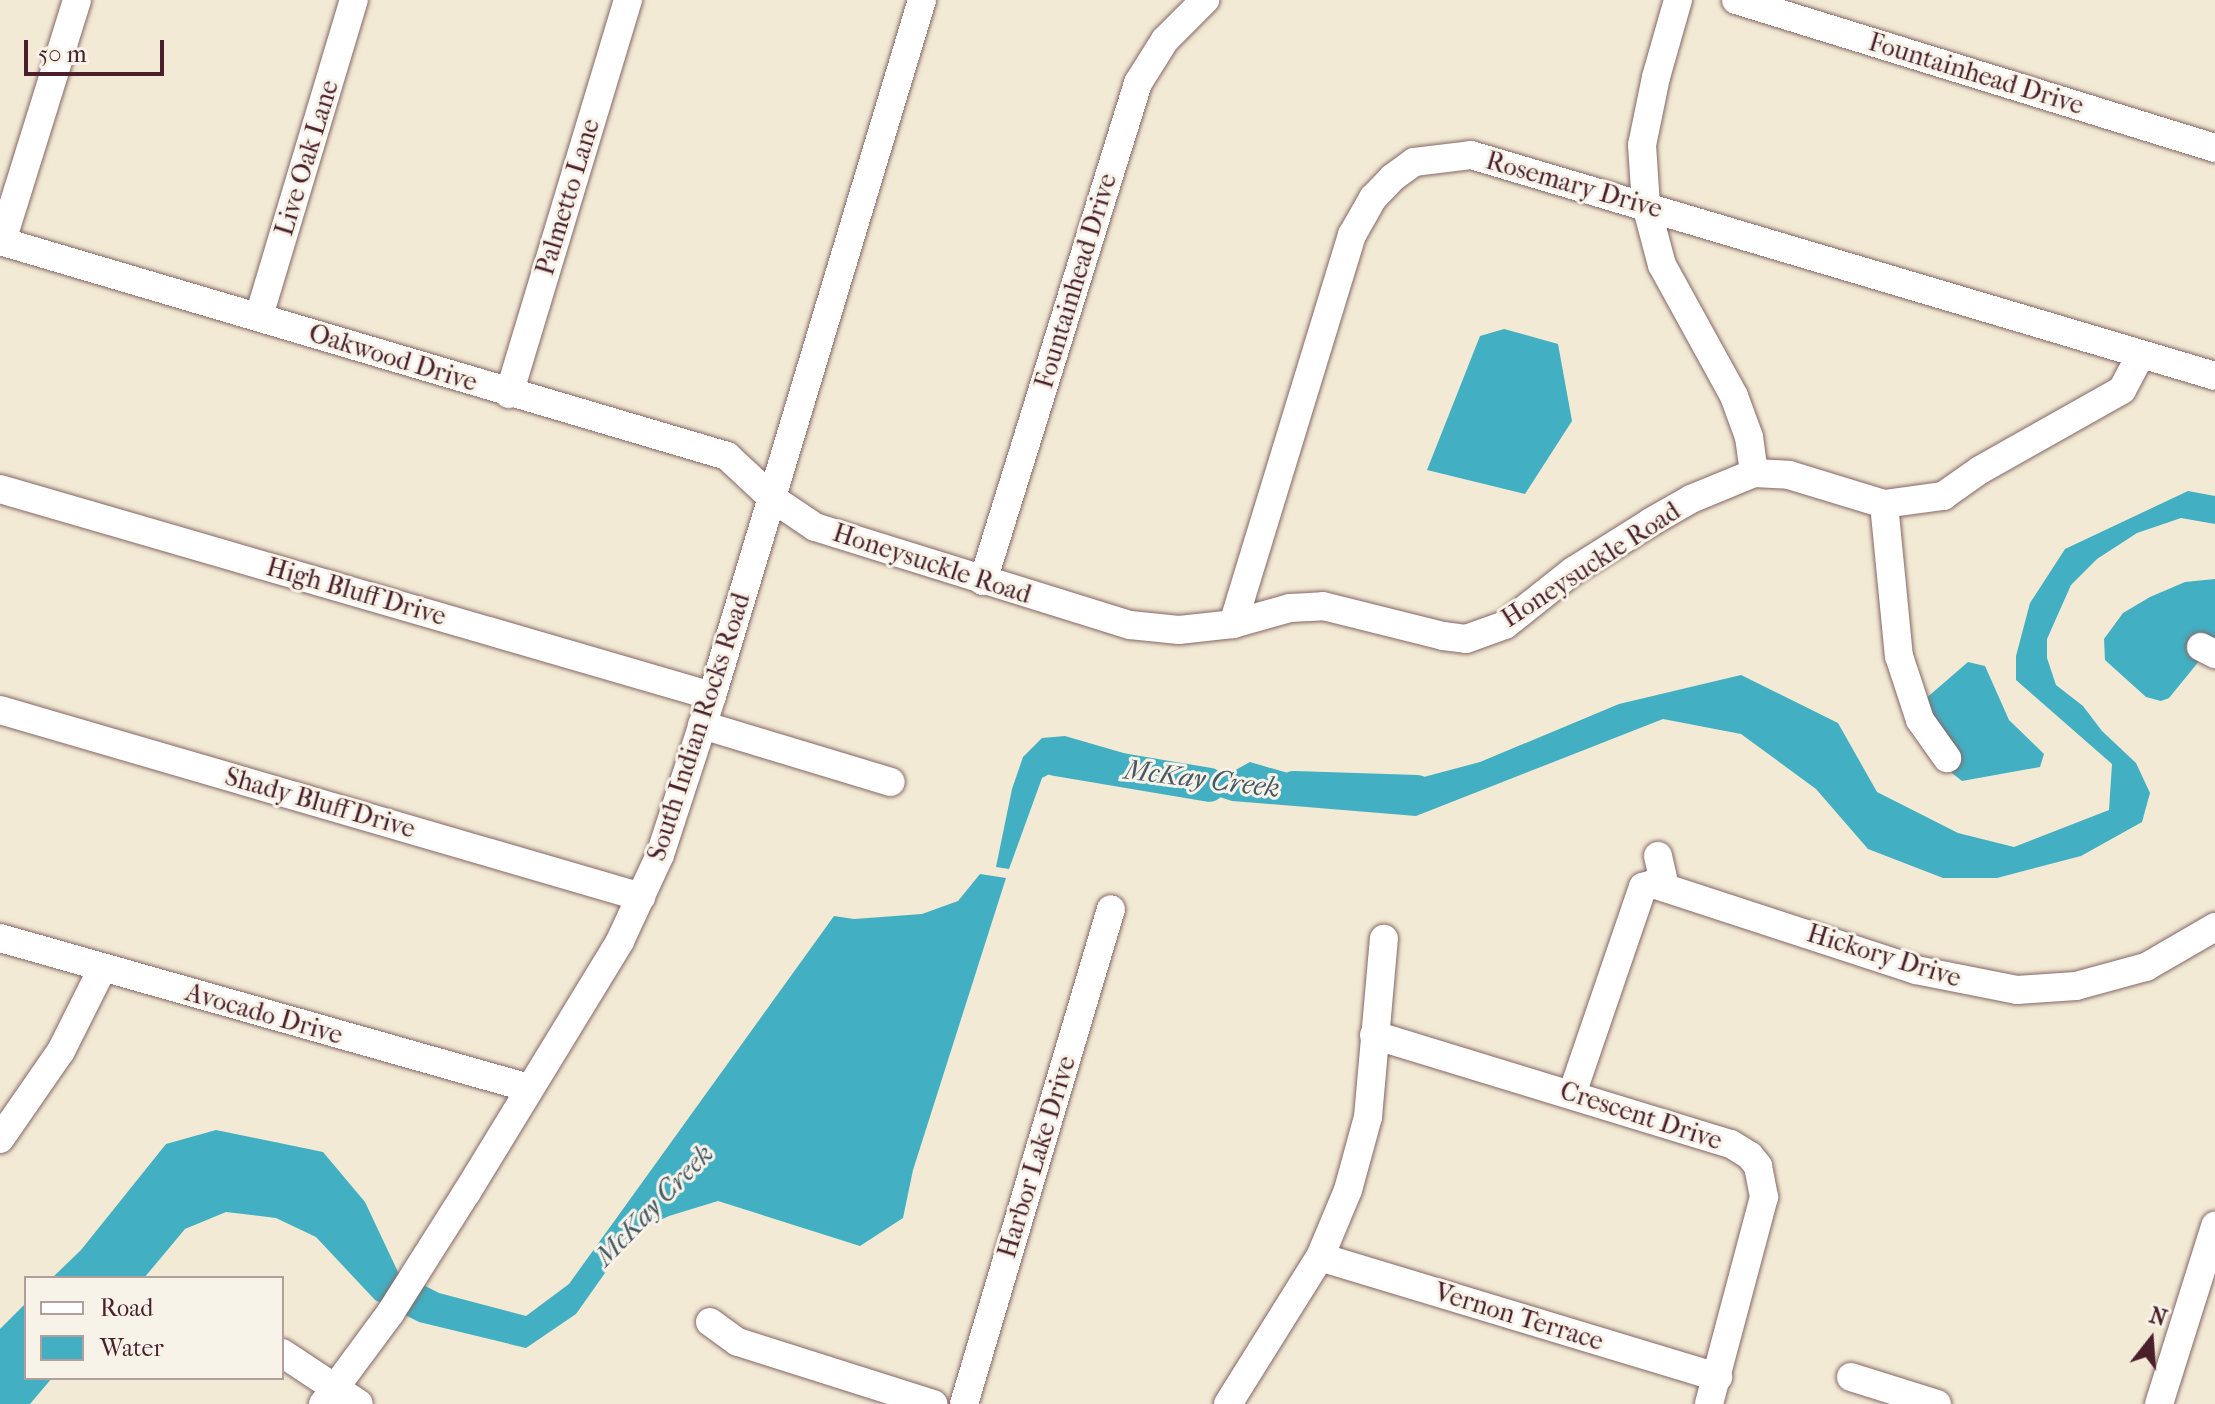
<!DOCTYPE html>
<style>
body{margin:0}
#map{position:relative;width:2215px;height:1404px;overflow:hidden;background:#f2ead4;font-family:"IM FELL French Canon",serif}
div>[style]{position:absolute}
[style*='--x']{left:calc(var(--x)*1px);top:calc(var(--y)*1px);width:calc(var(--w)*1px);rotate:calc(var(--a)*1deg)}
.water>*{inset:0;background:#43afc2}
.river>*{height:34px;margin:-17px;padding:0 17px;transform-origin:17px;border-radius:17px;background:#43afc2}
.roads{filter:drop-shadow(0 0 2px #856666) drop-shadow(0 0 2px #856666)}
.minor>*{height:28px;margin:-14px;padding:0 14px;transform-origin:14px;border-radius:14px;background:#fff}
span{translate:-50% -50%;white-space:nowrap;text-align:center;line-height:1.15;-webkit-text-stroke:6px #f7f3e8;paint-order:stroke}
.street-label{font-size:26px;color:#4a1f2b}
.water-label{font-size:28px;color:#475967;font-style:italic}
.legend{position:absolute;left:24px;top:1276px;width:260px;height:104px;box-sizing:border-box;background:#f7f3e8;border:2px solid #b29e9c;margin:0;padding:10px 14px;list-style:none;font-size:24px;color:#4a1f2b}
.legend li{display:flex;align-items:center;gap:16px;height:40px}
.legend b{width:40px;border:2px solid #b29e9c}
.north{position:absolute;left:2111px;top:1300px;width:80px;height:80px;-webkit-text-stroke:6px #f7f3e8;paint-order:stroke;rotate:17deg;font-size:22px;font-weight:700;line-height:32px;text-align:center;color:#4a1f2b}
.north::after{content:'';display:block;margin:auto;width:28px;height:36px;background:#4a1f2b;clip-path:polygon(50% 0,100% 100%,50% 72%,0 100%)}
.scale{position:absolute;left:24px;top:40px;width:140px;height:36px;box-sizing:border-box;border:4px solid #4a1f2b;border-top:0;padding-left:10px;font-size:24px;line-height:28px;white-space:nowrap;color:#4a1f2b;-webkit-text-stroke:6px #f7f3e8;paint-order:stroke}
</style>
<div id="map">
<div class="water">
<div style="clip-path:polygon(1504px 329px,1558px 344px,1572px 421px,1525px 494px,1427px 470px,1480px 336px)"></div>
<div style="clip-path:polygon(2188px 491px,2215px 496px,2215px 524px,2181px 518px,2137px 533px,2097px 559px,2071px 585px,2047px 639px,2047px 658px,2056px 685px,2083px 706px,2102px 731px,2136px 763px,2150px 793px,2142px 822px,2081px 856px,1997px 878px,1943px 878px,1868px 849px,1816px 789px,1741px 734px,1663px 719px,1416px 816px,1232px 801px,1134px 769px,1072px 762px,1042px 778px,1009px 869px,996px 867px,1012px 789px,1023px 757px,1042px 738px,1065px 736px,1175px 768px,1212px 783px,1250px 762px,1360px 794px,1480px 762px,1619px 704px,1741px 675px,1838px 723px,1877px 792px,1958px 833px,2014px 847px,2109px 810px,2112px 764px,2016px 680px,2016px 656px,2030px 603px,2065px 549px)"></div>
<div style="clip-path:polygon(2215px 579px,2215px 638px,2213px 641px,2197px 633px,2187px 652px,2200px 660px,2169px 698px,2161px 701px,2146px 697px,2105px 660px,2104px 639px,2123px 613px,2150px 597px,2185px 582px)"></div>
<div style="clip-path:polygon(1968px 662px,1985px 666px,2009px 720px,2044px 754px,2040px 767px,1962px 781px,1948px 770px,1924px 700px)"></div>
<div style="clip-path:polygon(980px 874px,1006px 878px,913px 1170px,903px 1218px,860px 1246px,718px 1201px,669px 1216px,634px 1232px,576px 1314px,526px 1348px,419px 1322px,375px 1300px,316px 1237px,276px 1218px,226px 1212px,185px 1229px,144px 1278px,52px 1278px,81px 1250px,166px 1144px,216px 1130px,323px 1152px,365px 1202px,398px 1272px,439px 1293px,526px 1316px,569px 1284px,834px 916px,854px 919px,922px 914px,958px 901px)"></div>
<div style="clip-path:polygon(26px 1303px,26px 1378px,52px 1378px,30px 1404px,0 1404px,0 1329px)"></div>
</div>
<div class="river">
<div style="--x:1056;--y:759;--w:155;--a:9.6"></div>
<div style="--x:1294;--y:788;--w:123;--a:1.9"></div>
</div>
<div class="roads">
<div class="minor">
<div style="--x:1678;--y:0;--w:80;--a:105.9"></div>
<div style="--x:1656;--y:77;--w:69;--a:101.6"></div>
<div style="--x:1642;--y:145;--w:60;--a:86.2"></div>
<div style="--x:1646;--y:205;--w:62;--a:75.1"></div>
<div style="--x:1662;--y:265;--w:149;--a:61.2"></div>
<div style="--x:1734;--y:396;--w:44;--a:69.9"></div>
<div style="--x:1749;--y:437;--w:36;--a:82"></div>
<div style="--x:1736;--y:0;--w:501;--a:17.17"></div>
<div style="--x:0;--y:241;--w:758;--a:16.47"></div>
<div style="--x:727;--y:456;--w:62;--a:43"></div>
<div style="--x:772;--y:498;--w:52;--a:34"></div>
<div style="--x:815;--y:527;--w:330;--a:17.3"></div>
<div style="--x:1130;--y:625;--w:49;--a:5.8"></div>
<div style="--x:1179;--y:630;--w:54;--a:-6.3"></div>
<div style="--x:1233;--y:624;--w:59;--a:-15.7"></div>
<div style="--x:1290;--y:608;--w:33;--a:-3"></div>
<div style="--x:1323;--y:606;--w:124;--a:14"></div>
<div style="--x:1443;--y:636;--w:23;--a:7"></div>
<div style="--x:1466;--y:639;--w:41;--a:-19.7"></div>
<div style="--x:1505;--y:625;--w:87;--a:-38.5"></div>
<div style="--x:1573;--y:571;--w:92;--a:-32.1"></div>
<div style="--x:1651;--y:522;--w:46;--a:-29.9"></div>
<div style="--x:1691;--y:499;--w:68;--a:-22.4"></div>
<div style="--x:1754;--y:473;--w:35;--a:3"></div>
<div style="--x:1789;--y:475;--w:99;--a:17"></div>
<div style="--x:1884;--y:504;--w:60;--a:-7.7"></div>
<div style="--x:1943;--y:496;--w:45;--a:-35.1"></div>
<div style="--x:1980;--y:470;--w:163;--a:-29.4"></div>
<div style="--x:2122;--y:390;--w:40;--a:-62"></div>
<div style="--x:2;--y:241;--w:252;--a:-72.7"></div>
<div style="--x:259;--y:316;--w:330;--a:-73.3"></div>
<div style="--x:509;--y:394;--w:412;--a:-73.2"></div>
<div style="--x:0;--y:489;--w:741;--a:16.21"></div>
<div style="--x:1884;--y:504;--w:153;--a:84.4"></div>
<div style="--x:1899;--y:656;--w:67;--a:71.8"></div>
<div style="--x:1920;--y:720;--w:47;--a:54.6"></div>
<div style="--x:983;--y:581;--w:522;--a:-72.71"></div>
<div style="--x:1138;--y:83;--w:51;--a:-57.9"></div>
<div style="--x:1165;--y:40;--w:57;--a:-45"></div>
<div style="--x:1233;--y:624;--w:407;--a:-73"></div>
<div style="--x:1352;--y:235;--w:43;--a:-60.4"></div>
<div style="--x:1373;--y:198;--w:28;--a:-46"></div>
<div style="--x:1392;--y:178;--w:27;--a:-36"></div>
<div style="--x:1414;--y:162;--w:57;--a:-7"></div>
<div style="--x:1471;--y:155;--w:776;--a:16.54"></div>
<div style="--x:2201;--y:647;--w:16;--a:27"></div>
<div style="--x:0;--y:710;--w:668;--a:16.26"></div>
<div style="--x:702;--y:725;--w:197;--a:16.8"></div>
<div style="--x:1658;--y:856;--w:32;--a:77"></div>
<div style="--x:0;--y:938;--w:550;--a:15.83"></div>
<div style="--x:1374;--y:1035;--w:373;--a:17"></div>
<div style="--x:1731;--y:1144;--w:22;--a:32"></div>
<div style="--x:1750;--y:1156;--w:13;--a:51"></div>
<div style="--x:1758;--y:1166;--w:32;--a:79"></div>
<div style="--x:1764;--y:1197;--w:214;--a:104.9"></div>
<div style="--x:1572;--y:1094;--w:219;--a:-71.1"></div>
<div style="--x:1643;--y:887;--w:10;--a:-17"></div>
<div style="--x:1653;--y:884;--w:277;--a:18.1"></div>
<div style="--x:1916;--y:970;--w:103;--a:11.2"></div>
<div style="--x:2017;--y:990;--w:59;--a:-3.9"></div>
<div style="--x:2076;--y:986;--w:73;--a:-15.2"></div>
<div style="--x:2146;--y:967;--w:80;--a:-30.1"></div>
<div style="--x:0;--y:1139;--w:107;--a:-55.3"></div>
<div style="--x:61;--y:1051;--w:92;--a:-63.4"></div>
<div style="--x:1320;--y:1257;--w:416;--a:16.8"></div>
<div style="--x:710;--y:1322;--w:34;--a:36"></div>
<div style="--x:738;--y:1342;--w:205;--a:17.6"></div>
<div style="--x:282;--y:1353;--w:92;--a:33.5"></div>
<div style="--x:1851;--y:1377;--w:90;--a:17.4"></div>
<div style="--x:323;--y:1404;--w:114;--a:-53.5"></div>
<div style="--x:391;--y:1312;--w:142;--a:-57.7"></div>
<div style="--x:467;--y:1192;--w:294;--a:-58.6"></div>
<div style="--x:620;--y:941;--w:95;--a:-65.1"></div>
<div style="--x:660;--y:855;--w:167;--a:-71.9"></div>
<div style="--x:712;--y:696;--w:727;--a:-73.21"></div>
<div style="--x:964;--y:1404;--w:516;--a:-73.46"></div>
<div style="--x:1228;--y:1404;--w:173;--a:-58"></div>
<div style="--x:1320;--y:1257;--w:73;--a:-67.3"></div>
<div style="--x:1348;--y:1190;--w:76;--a:-74.7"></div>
<div style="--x:1368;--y:1117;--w:179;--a:-84.9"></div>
<div style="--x:2159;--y:1404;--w:187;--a:-72.5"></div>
</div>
</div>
<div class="street-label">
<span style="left:1976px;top:74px;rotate:17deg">Fountainhead Drive</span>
<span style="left:307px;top:158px;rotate:-73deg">Live Oak Lane</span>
<span style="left:1574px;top:185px;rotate:16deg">Rosemary Drive</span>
<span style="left:568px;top:197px;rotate:-73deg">Palmetto Lane</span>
<span style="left:1076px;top:281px;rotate:-73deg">Fountainhead Drive</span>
<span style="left:393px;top:358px;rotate:17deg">Oakwood Drive</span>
<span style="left:932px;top:564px;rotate:18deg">Honeysuckle Road</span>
<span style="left:1591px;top:565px;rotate:-33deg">Honeysuckle Road</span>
<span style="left:356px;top:592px;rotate:16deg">High Bluff Drive</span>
<span style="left:699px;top:727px;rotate:-72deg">South Indian Rocks Road</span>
<span style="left:320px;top:803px;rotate:16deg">Shady Bluff Drive</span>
<span style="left:1884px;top:956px;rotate:17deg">Hickory Drive</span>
<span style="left:264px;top:1014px;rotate:16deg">Avocado Drive</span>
<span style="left:1641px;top:1116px;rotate:18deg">Crescent Drive</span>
<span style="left:1037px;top:1157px;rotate:-73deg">Harbor Lake Drive</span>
<span style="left:1519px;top:1317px;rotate:17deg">Vernon Terrace</span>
</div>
<div class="water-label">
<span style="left:1202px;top:779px;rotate:7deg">McKay Creek</span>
<span style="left:654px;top:1205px;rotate:-46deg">McKay Creek</span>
</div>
<ul class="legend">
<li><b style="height:10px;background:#fff"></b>Road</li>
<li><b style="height:22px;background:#43afc2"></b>Water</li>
</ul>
<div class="north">N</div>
<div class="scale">50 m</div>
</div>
